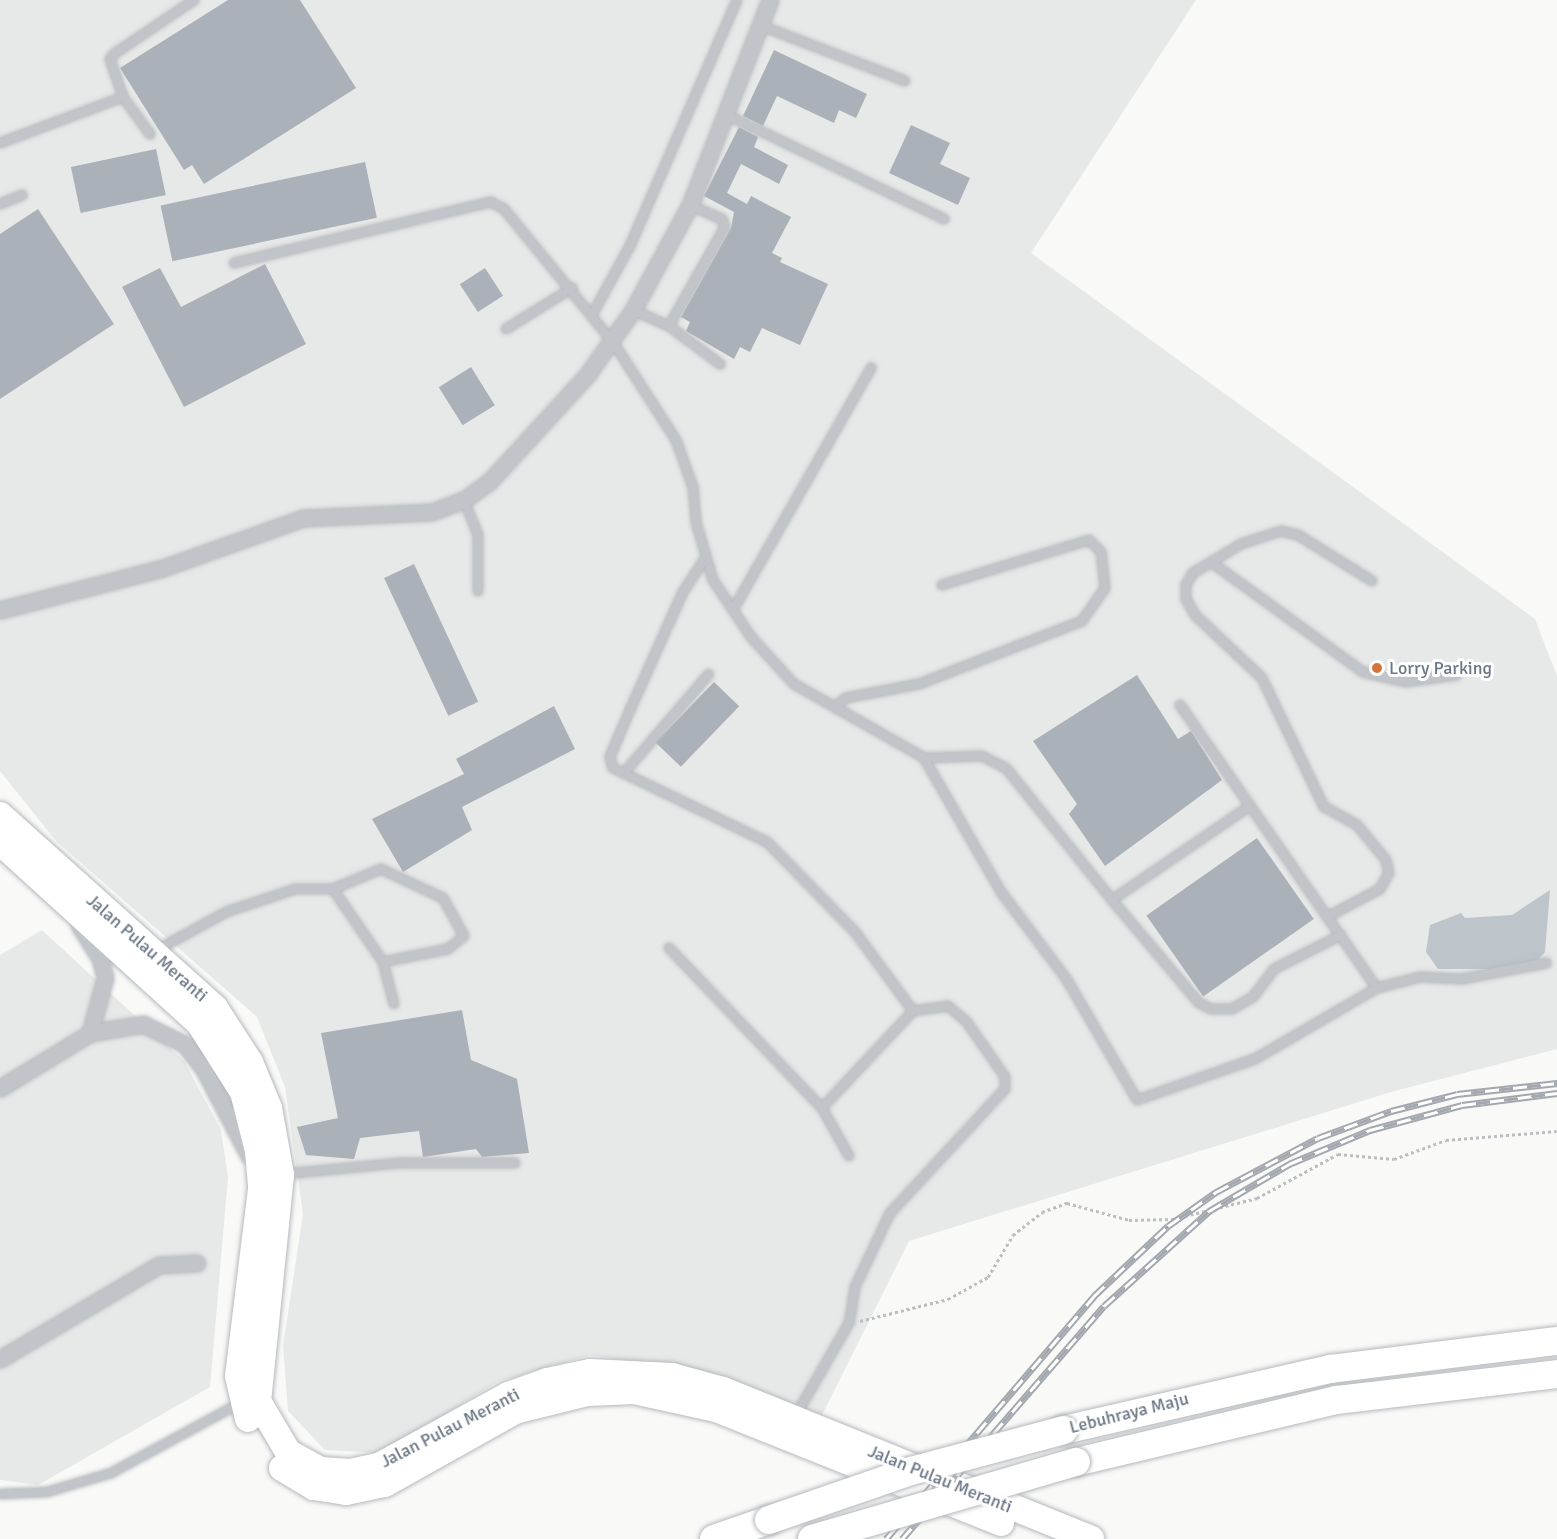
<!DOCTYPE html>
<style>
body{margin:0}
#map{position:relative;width:1557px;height:1539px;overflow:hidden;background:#f9f9f8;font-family:Signika,sans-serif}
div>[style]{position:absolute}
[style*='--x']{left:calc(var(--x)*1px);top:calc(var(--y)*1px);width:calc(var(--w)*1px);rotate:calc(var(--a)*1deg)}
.built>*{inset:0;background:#e7e8e8}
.water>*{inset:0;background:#bdc5cb}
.building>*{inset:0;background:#abb1b8;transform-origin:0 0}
.path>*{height:3px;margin-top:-1.5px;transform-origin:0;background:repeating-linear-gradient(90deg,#bcbec1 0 3px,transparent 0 6px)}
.roads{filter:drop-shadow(0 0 2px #b5b9bd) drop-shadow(0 0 2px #b5b9bd)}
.service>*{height:8px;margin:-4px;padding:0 4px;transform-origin:4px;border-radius:4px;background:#c1c5c9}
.minor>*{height:15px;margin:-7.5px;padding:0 7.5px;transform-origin:7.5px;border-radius:7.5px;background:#c1c5c9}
.primary>*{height:26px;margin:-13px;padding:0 13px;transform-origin:13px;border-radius:13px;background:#fff}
.motorway>*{height:28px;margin:-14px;padding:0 14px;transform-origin:14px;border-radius:14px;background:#fff}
.rail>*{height:7px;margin-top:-3.5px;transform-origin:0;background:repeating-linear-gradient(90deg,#fff 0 14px,#a3a8af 0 28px);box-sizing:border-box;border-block:2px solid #a3a8af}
.bridges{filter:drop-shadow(0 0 2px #b5b8bc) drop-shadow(0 0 2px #b5b8bc)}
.motorway-bridge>*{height:28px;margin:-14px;padding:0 14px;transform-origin:14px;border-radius:14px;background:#fff}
.dots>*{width:16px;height:16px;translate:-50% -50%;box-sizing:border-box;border:3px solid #fff;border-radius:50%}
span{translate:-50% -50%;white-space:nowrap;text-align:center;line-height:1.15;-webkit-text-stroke:6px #fff;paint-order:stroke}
.poi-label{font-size:18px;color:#6b7786}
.left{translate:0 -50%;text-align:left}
.street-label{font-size:18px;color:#6b7786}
</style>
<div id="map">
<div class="built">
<div style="clip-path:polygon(0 0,1196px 0,1031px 253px,1535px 619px,1557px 676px,1557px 1049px,1391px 1092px,909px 1241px,820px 1419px,690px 1371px,590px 1355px,499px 1381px,382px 1453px,325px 1450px,288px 1411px,283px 1346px,303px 1214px,285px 1087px,257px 1017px,56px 841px,0 771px)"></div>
<div style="clip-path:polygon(42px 930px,184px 1061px,221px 1130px,228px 1177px,210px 1387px,38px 1485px,0 1480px,0 955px)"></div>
</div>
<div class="water">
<div style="clip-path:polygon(1550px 890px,1545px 952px,1538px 960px,1489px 969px,1438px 969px,1426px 952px,1430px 925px,1461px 913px,1465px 918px,1512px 915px)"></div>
</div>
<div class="building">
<div style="clip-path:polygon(228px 0,300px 0,356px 88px,204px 184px,192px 165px,184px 170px,120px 68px)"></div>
<div style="clip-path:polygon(774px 50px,867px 94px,856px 118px,839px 110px,834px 123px,777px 96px,763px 126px,743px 116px)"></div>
<div style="clip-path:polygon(911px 125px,950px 143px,940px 164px,970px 178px,958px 205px,889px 173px)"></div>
<div style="clip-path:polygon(739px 127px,758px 137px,754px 147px,788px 165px,779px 184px,741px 164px,727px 193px,747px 204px,751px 196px,791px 217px,772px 253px,782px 258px,780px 262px,828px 284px,800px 345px,762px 328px,750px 352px,740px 347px,734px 359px,686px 331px,690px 322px,681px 317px,731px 228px,734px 212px,704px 196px)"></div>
<div style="left:156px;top:149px;width:47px;height:87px;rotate:78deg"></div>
<div style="left:365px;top:162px;width:57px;height:209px;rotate:78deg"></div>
<div style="clip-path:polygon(38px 209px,114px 324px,0 399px,0 234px)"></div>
<div style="clip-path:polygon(265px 264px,306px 344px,184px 407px,122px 287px,160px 268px,181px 307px)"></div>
<div style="left:485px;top:268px;width:33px;height:30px;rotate:57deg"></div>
<div style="left:471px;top:367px;width:45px;height:38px;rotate:58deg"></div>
<div style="left:414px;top:564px;width:152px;height:33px;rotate:65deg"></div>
<div style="clip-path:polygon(1137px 675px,1178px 739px,1191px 731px,1222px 780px,1105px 866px,1069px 814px,1077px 804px,1033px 741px)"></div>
<div style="left:714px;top:682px;width:35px;height:84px;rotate:44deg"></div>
<div style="clip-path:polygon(554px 706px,575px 749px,462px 807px,472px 830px,403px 872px,372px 819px,464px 774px,456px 759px)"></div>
<div style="left:1257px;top:838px;width:99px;height:135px;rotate:55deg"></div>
<div style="clip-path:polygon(462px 1010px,471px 1060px,517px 1079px,529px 1153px,482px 1157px,476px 1149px,423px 1157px,419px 1131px,360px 1138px,354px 1159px,306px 1155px,297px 1127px,338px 1118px,321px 1033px)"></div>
</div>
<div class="path">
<div style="--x:860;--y:1321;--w:91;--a:-14"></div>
<div style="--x:948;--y:1299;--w:46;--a:-28.8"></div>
<div style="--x:988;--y:1277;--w:49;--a:-59.2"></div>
<div style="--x:1013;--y:1235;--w:37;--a:-38"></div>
<div style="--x:1042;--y:1212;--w:27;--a:-20"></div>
<div style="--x:1067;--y:1203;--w:64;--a:15.3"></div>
<div style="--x:1129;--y:1220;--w:44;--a:-1.3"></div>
<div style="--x:1173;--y:1219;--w:87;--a:-14"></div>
<div style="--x:1257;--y:1198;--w:92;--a:-28.5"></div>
<div style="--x:1338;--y:1154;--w:56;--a:5.1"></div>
<div style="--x:1394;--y:1159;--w:55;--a:-20.1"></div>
<div style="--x:1446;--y:1140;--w:111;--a:-4.6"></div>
</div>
<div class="roads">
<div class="service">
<div style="--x:759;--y:25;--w:156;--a:21"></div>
<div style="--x:123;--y:97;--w:46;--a:53.9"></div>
<div style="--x:727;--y:115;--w:241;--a:25.6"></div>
<div style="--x:0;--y:143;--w:131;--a:-20.5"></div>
<div style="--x:123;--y:97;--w:40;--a:-108.9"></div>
<div style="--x:110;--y:59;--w:6;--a:-51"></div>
<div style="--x:114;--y:54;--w:97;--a:-34"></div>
<div style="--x:0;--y:204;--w:24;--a:-22"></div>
<div style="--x:690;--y:205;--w:35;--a:24"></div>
<div style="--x:722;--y:219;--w:9;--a:69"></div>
<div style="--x:725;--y:227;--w:114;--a:119.5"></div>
<div style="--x:669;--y:326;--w:64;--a:36.7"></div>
<div style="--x:234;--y:263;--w:264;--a:-13.4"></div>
<div style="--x:491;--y:202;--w:15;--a:28"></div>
<div style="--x:504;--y:209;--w:172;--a:50.7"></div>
<div style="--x:613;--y:342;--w:117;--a:57.3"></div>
<div style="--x:676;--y:440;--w:50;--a:70.1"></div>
<div style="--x:693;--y:487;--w:35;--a:85"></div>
<div style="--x:696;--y:522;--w:60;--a:73.7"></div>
<div style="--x:713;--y:580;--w:69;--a:56.3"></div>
<div style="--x:751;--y:637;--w:64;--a:47.5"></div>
<div style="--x:794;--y:684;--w:150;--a:29.6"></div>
<div style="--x:924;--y:758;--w:155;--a:60.1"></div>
<div style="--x:1001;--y:892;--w:110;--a:53.1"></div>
<div style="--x:1067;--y:980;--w:139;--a:59.7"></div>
<div style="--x:1137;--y:1100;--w:125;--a:-19.2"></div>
<div style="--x:1255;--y:1059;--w:141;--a:-30.2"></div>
<div style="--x:633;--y:310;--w:39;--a:24"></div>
<div style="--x:592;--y:315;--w:79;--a:-61.2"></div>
<div style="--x:630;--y:246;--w:268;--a:-66.5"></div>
<div style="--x:506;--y:329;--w:78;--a:-31.8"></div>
<div style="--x:464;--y:500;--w:38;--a:68"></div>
<div style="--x:478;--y:535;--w:56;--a:90"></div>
<div style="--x:706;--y:557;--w:42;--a:123.3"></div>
<div style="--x:683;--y:592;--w:129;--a:114.2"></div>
<div style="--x:630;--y:710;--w:51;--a:113.1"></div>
<div style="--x:610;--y:757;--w:11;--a:75"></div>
<div style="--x:613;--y:768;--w:171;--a:25.7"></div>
<div style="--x:767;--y:842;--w:126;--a:45.6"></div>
<div style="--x:855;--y:932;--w:98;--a:53.7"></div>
<div style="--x:913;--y:1011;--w:35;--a:-8"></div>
<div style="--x:948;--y:1006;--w:23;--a:40"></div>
<div style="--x:966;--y:1021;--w:68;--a:55.1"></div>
<div style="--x:1005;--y:1077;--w:12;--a:90"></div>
<div style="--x:1005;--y:1089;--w:169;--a:132.8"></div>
<div style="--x:890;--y:1213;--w:82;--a:115.3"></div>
<div style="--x:855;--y:1287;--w:36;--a:99"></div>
<div style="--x:849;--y:1323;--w:106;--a:119.9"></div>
<div style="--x:1211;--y:562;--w:188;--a:35.9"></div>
<div style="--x:1363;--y:672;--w:43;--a:13.4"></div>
<div style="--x:1405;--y:682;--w:52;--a:-7.7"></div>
<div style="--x:733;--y:610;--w:279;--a:-60.3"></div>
<div style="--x:1180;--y:705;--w:345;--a:55.2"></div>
<div style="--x:1377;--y:988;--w:44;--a:-14.3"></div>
<div style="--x:1420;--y:977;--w:42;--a:2.7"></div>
<div style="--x:1462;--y:979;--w:86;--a:-10.7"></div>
<div style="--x:834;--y:707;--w:15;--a:-37"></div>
<div style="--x:846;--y:698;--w:74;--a:-10.9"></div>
<div style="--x:919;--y:684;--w:175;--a:-21.1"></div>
<div style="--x:1082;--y:621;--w:40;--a:-55.1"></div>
<div style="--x:1105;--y:588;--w:36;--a:-96"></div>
<div style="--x:1101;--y:552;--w:17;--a:-135"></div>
<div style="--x:1089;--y:540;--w:154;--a:163"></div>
<div style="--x:924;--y:758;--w:58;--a:-2"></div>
<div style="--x:982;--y:756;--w:27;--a:27"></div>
<div style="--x:1006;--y:768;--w:169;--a:51.2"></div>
<div style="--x:1112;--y:900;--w:135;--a:49.8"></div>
<div style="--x:1199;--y:1003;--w:13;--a:27"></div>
<div style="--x:1211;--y:1009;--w:21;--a:0"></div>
<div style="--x:1232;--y:1009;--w:24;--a:-30"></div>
<div style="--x:1253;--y:997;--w:35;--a:-53"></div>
<div style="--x:1274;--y:969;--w:75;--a:-26.9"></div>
<div style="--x:624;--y:773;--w:130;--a:-49.4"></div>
<div style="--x:333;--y:889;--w:52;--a:-22.6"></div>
<div style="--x:381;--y:869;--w:68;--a:25.1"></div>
<div style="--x:443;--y:898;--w:43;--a:61.1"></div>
<div style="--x:464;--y:936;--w:21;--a:141"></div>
<div style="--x:448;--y:949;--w:66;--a:168.7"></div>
<div style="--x:1112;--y:900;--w:167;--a:-34.3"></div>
<div style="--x:1327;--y:917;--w:60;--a:-27.8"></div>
<div style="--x:1380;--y:889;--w:18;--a:-61"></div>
<div style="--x:1389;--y:873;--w:13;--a:-103"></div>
<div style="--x:1386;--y:860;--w:45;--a:-129.6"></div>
<div style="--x:1357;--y:825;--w:38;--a:-151"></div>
<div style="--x:1324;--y:807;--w:143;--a:-115.7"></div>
<div style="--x:1262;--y:678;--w:92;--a:-136.8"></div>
<div style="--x:1195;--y:615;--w:18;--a:-119"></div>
<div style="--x:1186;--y:599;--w:14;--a:-90"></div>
<div style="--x:1186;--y:585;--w:14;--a:-60"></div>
<div style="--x:1193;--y:573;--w:56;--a:-31.1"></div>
<div style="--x:1241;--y:544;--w:42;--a:-18"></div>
<div style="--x:1281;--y:531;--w:17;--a:13"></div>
<div style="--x:1298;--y:535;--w:87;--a:31.9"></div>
<div style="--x:669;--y:948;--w:221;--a:46.3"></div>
<div style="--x:822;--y:1108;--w:55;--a:60.6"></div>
<div style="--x:157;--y:950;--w:79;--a:-28.8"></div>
<div style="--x:226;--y:912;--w:73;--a:-18.4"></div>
<div style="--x:295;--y:889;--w:38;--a:0"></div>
<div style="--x:333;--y:889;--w:88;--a:55.6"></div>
<div style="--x:383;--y:962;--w:43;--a:75.3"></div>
<div style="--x:822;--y:1108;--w:133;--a:-46.8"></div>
<div style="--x:285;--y:1174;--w:116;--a:-5.5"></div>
<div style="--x:400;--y:1163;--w:115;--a:0"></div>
<div style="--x:0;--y:1494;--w:47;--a:-2.4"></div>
<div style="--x:47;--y:1492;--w:67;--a:-16.5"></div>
<div style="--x:111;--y:1473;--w:147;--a:-28.5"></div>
</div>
<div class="minor">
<div style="--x:0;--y:610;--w:165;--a:-14.4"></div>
<div style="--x:160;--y:569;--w:152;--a:-19.6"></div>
<div style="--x:303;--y:518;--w:129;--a:-2.7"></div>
<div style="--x:432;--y:512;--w:34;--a:-21"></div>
<div style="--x:464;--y:500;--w:32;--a:-36"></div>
<div style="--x:490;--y:481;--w:144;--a:-47.5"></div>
<div style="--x:587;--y:375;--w:80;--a:-54.7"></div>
<div style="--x:633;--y:310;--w:119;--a:-61.5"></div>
<div style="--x:690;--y:205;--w:220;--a:-68.7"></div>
<div style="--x:79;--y:925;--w:39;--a:58"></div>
<div style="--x:100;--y:958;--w:21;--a:76"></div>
<div style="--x:105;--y:978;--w:57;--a:105.3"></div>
<div style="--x:0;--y:1088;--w:105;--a:-31.4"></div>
<div style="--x:90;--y:1033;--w:54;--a:-9.6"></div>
<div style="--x:143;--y:1024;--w:46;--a:26"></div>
<div style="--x:184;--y:1044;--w:31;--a:52"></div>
<div style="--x:203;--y:1068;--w:99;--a:62.4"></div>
<div style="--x:0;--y:1359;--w:185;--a:-30.6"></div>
<div style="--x:159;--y:1265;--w:38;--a:-3"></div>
</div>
<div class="primary">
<div style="--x:0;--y:815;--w:289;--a:41.9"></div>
<div style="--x:215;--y:1008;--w:64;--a:57.1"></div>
<div style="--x:250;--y:1062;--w:50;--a:67.6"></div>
<div style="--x:269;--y:1108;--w:68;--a:79.8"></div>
<div style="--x:281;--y:1175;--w:227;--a:95.8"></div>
<div style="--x:258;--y:1401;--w:59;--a:59.5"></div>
<div style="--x:288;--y:1452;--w:38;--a:29"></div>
<div style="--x:321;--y:1470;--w:29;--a:4"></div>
<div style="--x:350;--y:1472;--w:30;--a:-12"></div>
<div style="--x:379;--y:1466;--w:147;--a:-28.8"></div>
<div style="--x:508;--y:1395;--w:41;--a:-19.7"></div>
<div style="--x:547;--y:1381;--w:44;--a:-11.8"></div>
<div style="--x:590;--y:1372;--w:82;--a:2.8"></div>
<div style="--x:672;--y:1376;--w:53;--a:15.4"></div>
<div style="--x:723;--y:1390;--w:397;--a:22"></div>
<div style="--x:0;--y:842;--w:269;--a:42.3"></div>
<div style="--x:199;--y:1023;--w:82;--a:57.5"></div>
<div style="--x:243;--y:1092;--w:61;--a:75.7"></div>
<div style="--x:258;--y:1151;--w:38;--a:85"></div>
<div style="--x:261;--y:1189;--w:188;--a:97"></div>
<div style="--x:238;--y:1376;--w:44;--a:76.9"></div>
<div style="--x:282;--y:1468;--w:37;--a:31"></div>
<div style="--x:314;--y:1487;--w:32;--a:9"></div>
<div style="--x:346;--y:1492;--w:40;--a:-12"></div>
<div style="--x:385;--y:1484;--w:149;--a:-29.3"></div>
<div style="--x:515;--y:1411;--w:75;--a:-13.9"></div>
<div style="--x:588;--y:1393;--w:46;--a:-2.5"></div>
<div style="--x:634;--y:1391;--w:84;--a:12.4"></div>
<div style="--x:716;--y:1409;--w:307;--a:21.8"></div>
</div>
<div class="motorway">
<div style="--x:1064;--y:1430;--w:274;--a:-12.9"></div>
<div style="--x:1331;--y:1369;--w:228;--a:-7.1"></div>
<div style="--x:1076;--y:1462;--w:268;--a:-13.4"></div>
<div style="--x:1337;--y:1400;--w:222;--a:-6.7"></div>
<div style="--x:714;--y:1539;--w:58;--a:-19.1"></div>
</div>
</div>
<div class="rail">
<div style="--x:886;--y:1539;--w:320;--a:-49.4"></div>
<div style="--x:1094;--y:1296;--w:102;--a:-43.4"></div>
<div style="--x:1168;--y:1226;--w:59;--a:-35.3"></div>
<div style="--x:1216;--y:1192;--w:115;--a:-27.9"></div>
<div style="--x:1318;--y:1138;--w:78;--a:-20.3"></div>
<div style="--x:1391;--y:1111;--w:68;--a:-14.4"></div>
<div style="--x:1457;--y:1094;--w:101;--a:-6.3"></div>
<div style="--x:902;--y:1539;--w:308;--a:-49.1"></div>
<div style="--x:1104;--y:1306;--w:142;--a:-42.1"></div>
<div style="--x:1209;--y:1211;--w:93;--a:-30.4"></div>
<div style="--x:1289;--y:1164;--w:88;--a:-22.8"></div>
<div style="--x:1370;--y:1130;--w:95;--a:-15.2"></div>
<div style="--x:1462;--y:1105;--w:96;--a:-7.2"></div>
</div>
<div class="bridges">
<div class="motorway-bridge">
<div style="--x:769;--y:1520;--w:150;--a:-19"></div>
<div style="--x:911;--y:1471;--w:158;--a:-15"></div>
<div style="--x:812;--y:1539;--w:275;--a:-16.3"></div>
</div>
</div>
<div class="dots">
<div style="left:1377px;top:668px;background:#d6723b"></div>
</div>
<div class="poi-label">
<span class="left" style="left:1389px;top:668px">Lorry Parking</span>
</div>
<div class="street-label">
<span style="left:147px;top:948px;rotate:41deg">Jalan Pulau Meranti</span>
<span style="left:1129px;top:1413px;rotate:-14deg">Lebuhraya Maju</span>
<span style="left:450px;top:1428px;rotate:-27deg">Jalan Pulau Meranti</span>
<span style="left:940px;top:1479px;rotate:22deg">Jalan Pulau Meranti</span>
</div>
</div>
